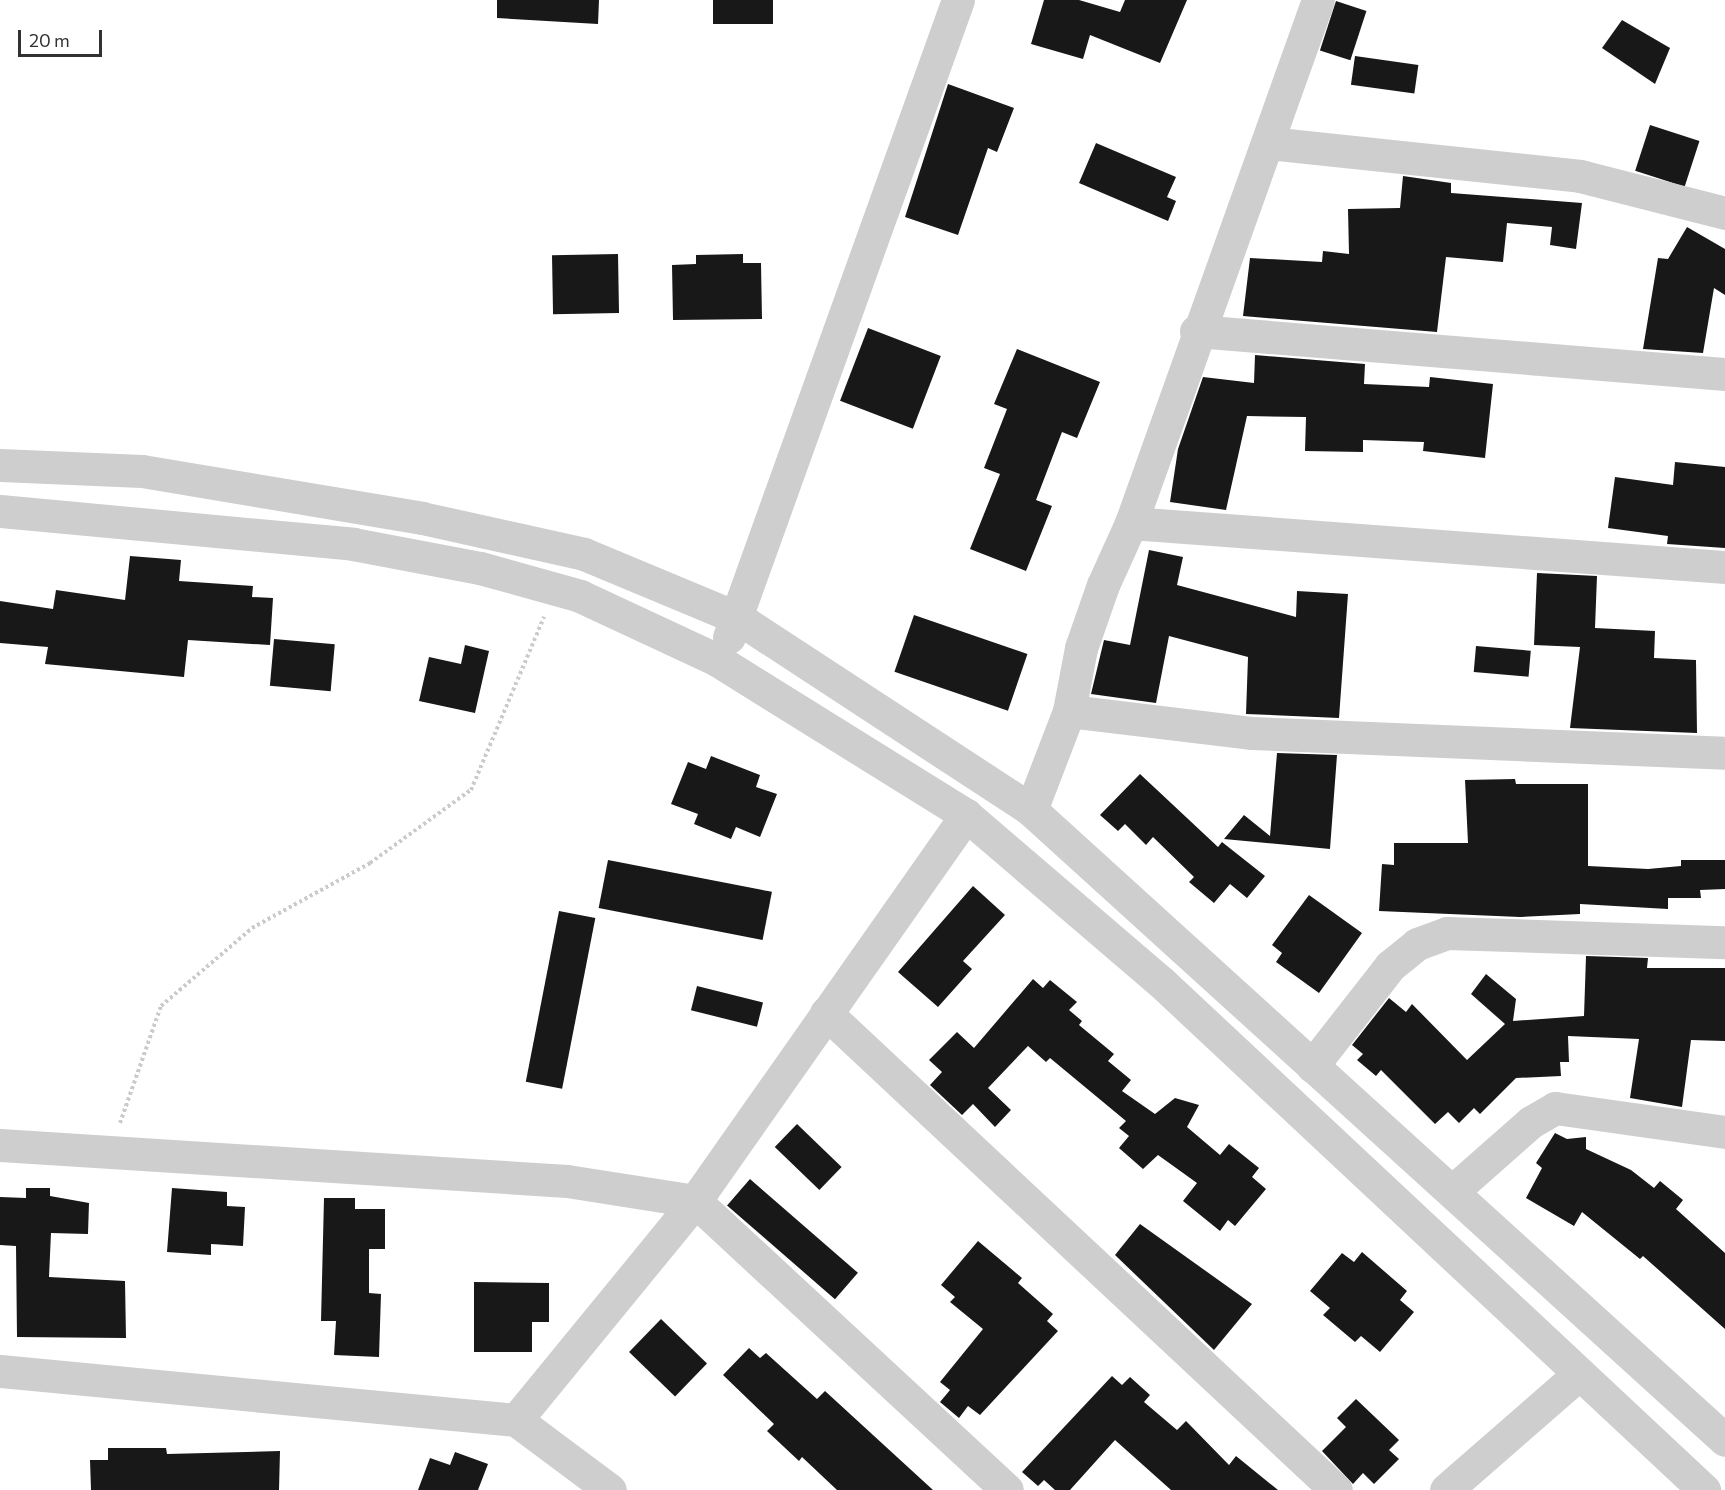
<!DOCTYPE html>
<style>
body{margin:0}
#map{position:relative;width:1725px;height:1490px;overflow:hidden;background:#fff;font-family:Commissioner,sans-serif}
div>[style]{position:absolute}
[style*='--x']{left:calc(var(--x)*1px);top:calc(var(--y)*1px);width:calc(var(--w)*1px);rotate:calc(var(--a)*1deg)}
.building>*{inset:0;background:#181818;transform-origin:0 0}
.path>*{height:4px;margin-top:-2px;transform-origin:0;background:repeating-linear-gradient(90deg,#cbcbcb 0 3px,transparent 0 6px)}
.minor>*{height:33px;margin:-16.5px;padding:0 16.5px;transform-origin:16.5px;border-radius:16.5px;background:#cecece}
span{translate:-50% -50%;white-space:nowrap;text-align:center;line-height:1.15;-webkit-text-stroke:6px #fff;paint-order:stroke}
.scale{position:absolute;left:18px;top:30px;width:84px;height:27px;box-sizing:border-box;border:3px solid #313131;border-top:0;padding-left:8px;font-size:18px;line-height:21px;white-space:nowrap;color:#313131;-webkit-text-stroke:4px #fff;paint-order:stroke}
</style>
<div id="map">
<div class="building">
<div style="clip-path:polygon(497px 0,599px 0,598px 24px,497px 18px)"></div>
<div style="left:713px;top:0;width:60px;height:24px"></div>
<div style="clip-path:polygon(1044px 0,1079px 0,1120px 12px,1125px 0,1187px 0,1160px 63px,1090px 35px,1083px 59px,1031px 44px)"></div>
<div style="left:1336px;top:1px;width:32px;height:52px;rotate:18deg"></div>
<div style="clip-path:polygon(1622px 20px,1670px 48px,1655px 84px,1602px 48px)"></div>
<div style="left:1355px;top:56px;width:64px;height:29px;rotate:8deg"></div>
<div style="clip-path:polygon(948px 84px,1014px 108px,997px 152px,988px 148px,958px 235px,905px 217px)"></div>
<div style="left:1650px;top:125px;width:52px;height:48px;rotate:18deg"></div>
<div style="clip-path:polygon(1096px 143px,1176px 177px,1167px 197px,1176px 201px,1168px 221px,1079px 183px)"></div>
<div style="clip-path:polygon(1403px 176px,1451px 183px,1451px 193px,1582px 203px,1576px 249px,1550px 245px,1552px 227px,1507px 223px,1503px 262px,1446px 257px,1437px 332px,1243px 316px,1250px 258px,1322px 262px,1323px 251px,1349px 254px,1348px 209px,1400px 208px)"></div>
<div style="clip-path:polygon(1687px 227px,1725px 249px,1725px 295px,1714px 288px,1703px 353px,1643px 349px,1658px 258px,1668px 259px)"></div>
<div style="left:618px;top:254px;width:59px;height:66px;rotate:89deg"></div>
<div style="clip-path:polygon(743px 254px,743px 263px,761px 263px,762px 319px,673px 320px,672px 265px,696px 264px,696px 255px)"></div>
<div style="left:868px;top:328px;width:78px;height:78px;rotate:21deg"></div>
<div style="clip-path:polygon(1017px 349px,1100px 382px,1077px 438px,1062px 432px,1036px 500px,1052px 506px,1026px 571px,970px 549px,1000px 474px,984px 468px,1007px 409px,994px 404px)"></div>
<div style="clip-path:polygon(1255px 355px,1365px 364px,1364px 384px,1429px 387px,1430px 377px,1493px 384px,1485px 458px,1423px 451px,1424px 442px,1363px 440px,1363px 452px,1305px 451px,1306px 417px,1247px 416px,1226px 510px,1170px 502px,1178px 449px,1203px 377px,1254px 383px)"></div>
<div style="clip-path:polygon(1675px 462px,1725px 467px,1725px 548px,1667px 544px,1668px 536px,1608px 528px,1615px 477px,1673px 485px)"></div>
<div style="clip-path:polygon(1149px 550px,1183px 557px,1177px 585px,1296px 617px,1297px 591px,1348px 594px,1339px 718px,1246px 714px,1248px 657px,1169px 636px,1156px 703px,1091px 694px,1104px 640px,1130px 645px)"></div>
<div style="clip-path:polygon(130px 556px,181px 560px,179px 581px,253px 586px,252px 597px,273px 598px,270px 645px,188px 640px,184px 677px,45px 664px,48px 647px,0 643px,0 601px,53px 609px,56px 590px,125px 600px)"></div>
<div style="clip-path:polygon(1537px 573px,1597px 576px,1595px 628px,1655px 631px,1654px 658px,1696px 660px,1697px 733px,1570px 728px,1580px 647px,1534px 645px)"></div>
<div style="left:914px;top:615px;width:120px;height:60px;rotate:19deg"></div>
<div style="left:274px;top:639px;width:61px;height:47px;rotate:5deg"></div>
<div style="clip-path:polygon(465px 645px,489px 651px,475px 713px,419px 701px,429px 657px,461px 664px)"></div>
<div style="left:1476px;top:646px;width:55px;height:26px;rotate:5deg"></div>
<div style="clip-path:polygon(1277px 753px,1337px 755px,1330px 849px,1224px 839px,1244px 815px,1270px 836px)"></div>
<div style="clip-path:polygon(711px 756px,760px 775px,756px 787px,777px 794px,760px 837px,736px 827px,731px 839px,694px 824px,698px 814px,671px 804px,688px 762px,706px 769px)"></div>
<div style="clip-path:polygon(1140px 774px,1218px 847px,1222px 842px,1265px 876px,1247px 898px,1230px 884px,1214px 903px,1189px 882px,1194px 877px,1153px 837px,1146px 845px,1125px 824px,1118px 831px,1100px 815px)"></div>
<div style="clip-path:polygon(1515px 779px,1516px 784px,1588px 784px,1588px 866px,1648px 869px,1681px 866px,1681px 860px,1725px 860px,1725px 889px,1700px 890px,1701px 898px,1668px 898px,1668px 909px,1580px 904px,1580px 914px,1520px 917px,1379px 911px,1382px 864px,1394px 865px,1394px 843px,1468px 843px,1465px 780px)"></div>
<div style="left:608px;top:860px;width:167px;height:49px;rotate:11deg"></div>
<div style="clip-path:polygon(973px 886px,1005px 915px,963px 961px,972px 969px,938px 1007px,898px 972px)"></div>
<div style="clip-path:polygon(1309px 895px,1362px 933px,1319px 993px,1276px 962px,1282px 953px,1272px 945px)"></div>
<div style="left:559px;top:911px;width:37px;height:174px;rotate:11deg"></div>
<div style="clip-path:polygon(1586px 956px,1648px 958px,1647px 968px,1725px 968px,1725px 1041px,1691px 1040px,1682px 1107px,1630px 1098px,1639px 1039px,1568px 1036px,1569px 1062px,1560px 1062px,1561px 1076px,1516px 1078px,1480px 1114px,1474px 1108px,1459px 1123px,1448px 1112px,1435px 1124px,1381px 1070px,1376px 1076px,1357px 1060px,1363px 1054px,1352px 1045px,1389px 998px,1406px 1012px,1412px 1004px,1467px 1060px,1505px 1024px,1471px 994px,1486px 974px,1516px 999px,1513px 1021px,1584px 1016px)"></div>
<div style="clip-path:polygon(1033px 979px,1043px 988px,1050px 980px,1077px 1002px,1069px 1010px,1082px 1021px,1079px 1025px,1114px 1054px,1108px 1061px,1131px 1080px,1122px 1091px,1155px 1114px,1175px 1098px,1199px 1105px,1187px 1127px,1220px 1155px,1229px 1144px,1259px 1168px,1252px 1177px,1266px 1189px,1235px 1226px,1228px 1220px,1220px 1231px,1183px 1201px,1197px 1183px,1158px 1155px,1143px 1169px,1119px 1148px,1129px 1136px,1119px 1128px,1126px 1121px,1050px 1058px,1046px 1062px,1028px 1046px,988px 1088px,1011px 1110px,995px 1127px,973px 1104px,962px 1115px,930px 1085px,942px 1072px,929px 1060px,957px 1032px,974px 1048px)"></div>
<div style="left:697px;top:986px;width:68px;height:25px;rotate:14deg"></div>
<div style="left:797px;top:1124px;width:62px;height:32px;rotate:44deg"></div>
<div style="clip-path:polygon(1555px 1133px,1567px 1139px,1586px 1137px,1586px 1149px,1631px 1170px,1654px 1188px,1660px 1181px,1683px 1200px,1676px 1209px,1725px 1253px,1725px 1329px,1643px 1256px,1640px 1259px,1582px 1212px,1574px 1226px,1526px 1198px,1542px 1168px,1536px 1163px)"></div>
<div style="left:750px;top:1179px;width:143px;height:35px;rotate:41deg"></div>
<div style="clip-path:polygon(26px 1188px,50px 1188px,50px 1196px,89px 1203px,88px 1234px,51px 1233px,49px 1277px,125px 1281px,126px 1338px,17px 1337px,16px 1246px,0 1245px,0 1197px,26px 1198px)"></div>
<div style="clip-path:polygon(172px 1188px,227px 1192px,227px 1206px,245px 1207px,243px 1246px,211px 1244px,211px 1255px,167px 1252px)"></div>
<div style="clip-path:polygon(324px 1198px,355px 1198px,355px 1209px,385px 1209px,385px 1249px,369px 1249px,369px 1293px,381px 1294px,379px 1357px,334px 1355px,336px 1321px,321px 1321px)"></div>
<div style="clip-path:polygon(1140px 1224px,1252px 1304px,1214px 1350px,1115px 1255px)"></div>
<div style="clip-path:polygon(978px 1241px,1022px 1278px,1018px 1283px,1053px 1314px,1047px 1321px,1058px 1331px,980px 1415px,968px 1406px,959px 1418px,940px 1402px,950px 1390px,940px 1382px,983px 1329px,950px 1302px,955px 1297px,941px 1285px)"></div>
<div style="clip-path:polygon(1362px 1252px,1407px 1291px,1400px 1300px,1414px 1312px,1380px 1352px,1361px 1336px,1355px 1342px,1323px 1315px,1330px 1308px,1310px 1291px,1342px 1253px,1354px 1262px)"></div>
<div style="clip-path:polygon(474px 1282px,549px 1283px,549px 1322px,532px 1322px,532px 1352px,474px 1352px)"></div>
<div style="left:661px;top:1319px;width:64px;height:46px;rotate:44deg"></div>
<div style="clip-path:polygon(749px 1348px,760px 1358px,766px 1353px,817px 1399px,825px 1391px,933px 1490px,837px 1490px,802px 1457px,799px 1461px,767px 1431px,774px 1424px,723px 1375px)"></div>
<div style="clip-path:polygon(1112px 1376px,1122px 1385px,1130px 1377px,1150px 1395px,1144px 1402px,1177px 1430px,1186px 1421px,1229px 1465px,1236px 1456px,1278px 1490px,1171px 1490px,1115px 1440px,1070px 1490px,1055px 1490px,1044px 1480px,1038px 1486px,1022px 1472px)"></div>
<div style="clip-path:polygon(1356px 1399px,1399px 1440px,1389px 1450px,1399px 1459px,1374px 1484px,1363px 1473px,1353px 1484px,1322px 1451px,1346px 1427px,1337px 1418px)"></div>
<div style="clip-path:polygon(108px 1448px,166px 1448px,167px 1454px,280px 1451px,279px 1490px,91px 1490px,90px 1460px,108px 1460px)"></div>
<div style="clip-path:polygon(455px 1452px,488px 1464px,478px 1490px,418px 1490px,430px 1458px,450px 1465px)"></div>
</div>
<div class="path">
<div style="--x:120;--y:1123;--w:124;--a:-70.7"></div>
<div style="--x:161;--y:1006;--w:120;--a:-40.6"></div>
<div style="--x:252;--y:928;--w:135;--a:-28.8"></div>
<div style="--x:370;--y:863;--w:125;--a:-35.9"></div>
<div style="--x:471;--y:790;--w:188;--a:-67.1"></div>
</div>
<div class="minor">
<div style="--x:1268;--y:143;--w:314;--a:6"></div>
<div style="--x:1580;--y:176;--w:150;--a:14.3"></div>
<div style="--x:1196;--y:331;--w:531;--a:4.65"></div>
<div style="--x:0;--y:465;--w:142;--a:2.4"></div>
<div style="--x:142;--y:471;--w:284;--a:9.5"></div>
<div style="--x:422;--y:518;--w:166;--a:12.5"></div>
<div style="--x:584;--y:554;--w:167;--a:22.6"></div>
<div style="--x:738;--y:618;--w:350;--a:33.2"></div>
<div style="--x:1031;--y:810;--w:937;--a:42.23"></div>
<div style="--x:0;--y:511;--w:355;--a:5.3"></div>
<div style="--x:353;--y:544;--w:129;--a:10.7"></div>
<div style="--x:480;--y:568;--w:104;--a:15.6"></div>
<div style="--x:580;--y:596;--w:151;--a:25"></div>
<div style="--x:717;--y:660;--w:293;--a:31.9"></div>
<div style="--x:966;--y:815;--w:257;--a:40.6"></div>
<div style="--x:1161;--y:982;--w:744;--a:43.09"></div>
<div style="--x:1131;--y:523;--w:596;--a:4.24"></div>
<div style="--x:729;--y:637;--w:677;--a:-70.23"></div>
<div style="--x:1069;--y:711;--w:183;--a:6.9"></div>
<div style="--x:1251;--y:733;--w:474;--a:2.4"></div>
<div style="--x:1031;--y:810;--w:106;--a:-69"></div>
<div style="--x:1069;--y:711;--w:64;--a:-79.2"></div>
<div style="--x:1081;--y:648;--w:67;--a:-70.8"></div>
<div style="--x:1103;--y:585;--w:68;--a:-65.7"></div>
<div style="--x:1131;--y:523;--w:555;--a:-70.33"></div>
<div style="--x:826;--y:1013;--w:698;--a:43.09"></div>
<div style="--x:1312;--y:1066;--w:127;--a:-52"></div>
<div style="--x:1390;--y:966;--w:35;--a:-39"></div>
<div style="--x:1417;--y:944;--w:32;--a:-20"></div>
<div style="--x:1447;--y:933;--w:278;--a:1.9"></div>
<div style="--x:0;--y:1145;--w:568;--a:3.63"></div>
<div style="--x:567;--y:1181;--w:130;--a:8.9"></div>
<div style="--x:695;--y:1201;--w:425;--a:42.8"></div>
<div style="--x:1455;--y:1189;--w:101;--a:-41.4"></div>
<div style="--x:1531;--y:1122;--w:28;--a:-30"></div>
<div style="--x:1555;--y:1108;--w:172;--a:8"></div>
<div style="--x:0;--y:1371;--w:518;--a:5.42"></div>
<div style="--x:516;--y:1420;--w:117;--a:36.7"></div>
<div style="--x:516;--y:1420;--w:283;--a:-50.7"></div>
<div style="--x:695;--y:1201;--w:472;--a:-54.9"></div>
<div style="--x:1446;--y:1490;--w:176;--a:-41.1"></div>
</div>
<div class="scale">20 m</div>
</div>
